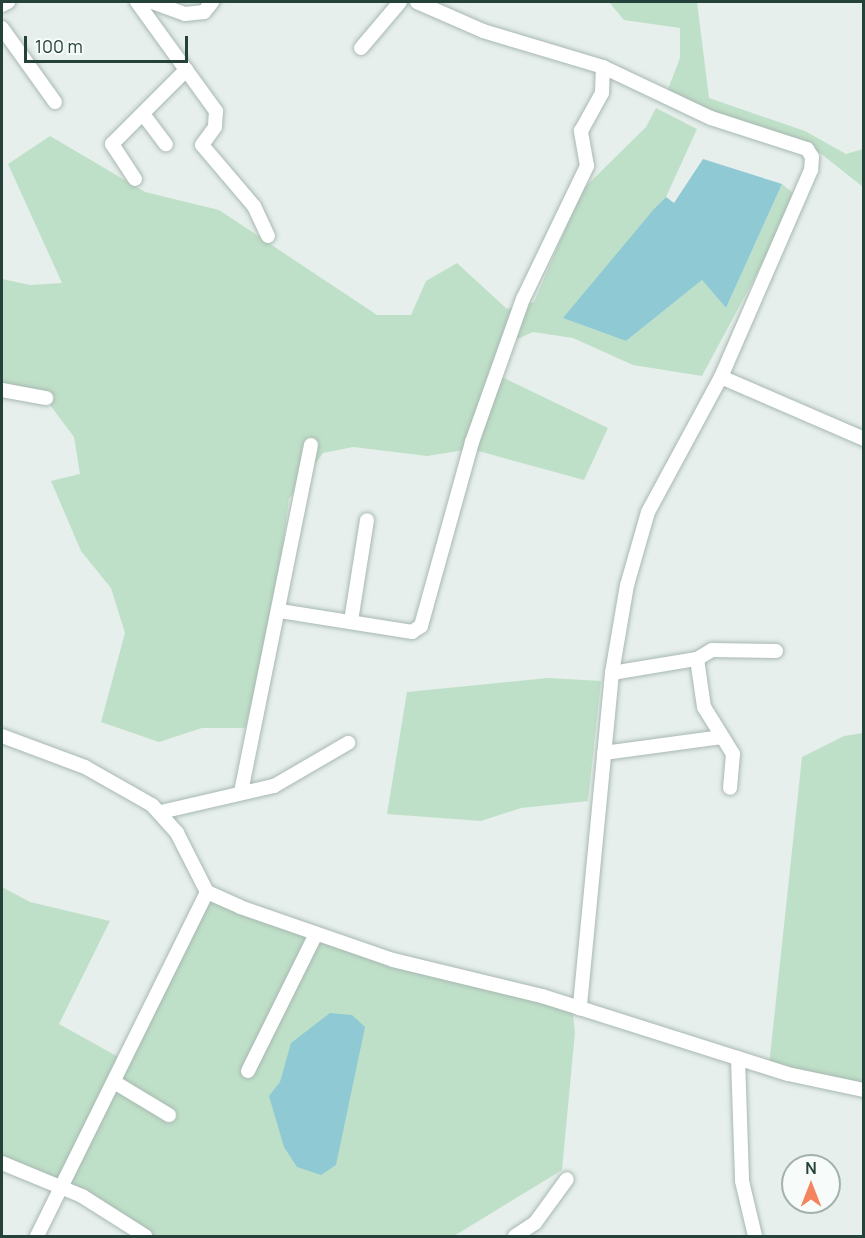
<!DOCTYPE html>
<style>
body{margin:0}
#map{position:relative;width:865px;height:1238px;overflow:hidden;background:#e6efeb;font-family:Manrope,sans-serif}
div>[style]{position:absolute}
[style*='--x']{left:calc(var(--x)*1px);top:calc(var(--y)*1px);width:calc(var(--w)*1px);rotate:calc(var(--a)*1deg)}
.green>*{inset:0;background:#bfe0c8}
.water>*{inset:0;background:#8ec9d4}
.roads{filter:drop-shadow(0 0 2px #a8b8b2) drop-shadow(0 0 2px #a8b8b2)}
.minor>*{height:14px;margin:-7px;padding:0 7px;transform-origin:7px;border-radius:7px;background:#fff}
span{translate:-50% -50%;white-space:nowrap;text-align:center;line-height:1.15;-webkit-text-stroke:5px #f7fbf9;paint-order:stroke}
.frame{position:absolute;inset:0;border:3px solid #24423a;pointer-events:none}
.north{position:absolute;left:781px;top:1154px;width:60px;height:60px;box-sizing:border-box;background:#f7fbf9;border:2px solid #a3b1ad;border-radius:50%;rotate:0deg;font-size:16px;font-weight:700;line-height:24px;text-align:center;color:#24423a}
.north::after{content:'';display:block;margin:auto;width:21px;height:27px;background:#f4845f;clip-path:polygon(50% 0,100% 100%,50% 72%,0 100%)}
.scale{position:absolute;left:24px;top:36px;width:164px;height:27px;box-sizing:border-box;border:3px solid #24423a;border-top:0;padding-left:8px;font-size:18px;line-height:21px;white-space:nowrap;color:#24423a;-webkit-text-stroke:4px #f7fbf9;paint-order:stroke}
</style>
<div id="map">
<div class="green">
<div style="clip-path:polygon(609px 2px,697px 2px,709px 98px,805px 131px,846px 154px,863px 149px,863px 187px,815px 149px,702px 111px,667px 92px,680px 58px,680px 28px,624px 20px)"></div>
<div style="clip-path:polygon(656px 108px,697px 129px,666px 197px,564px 318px,626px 341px,702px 280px,726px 308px,782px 184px,798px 197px,702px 376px,633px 365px,573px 338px,533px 332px,511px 342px,502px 377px,608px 428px,584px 480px,471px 449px,427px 456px,353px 447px,323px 453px,289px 499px,273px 619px,245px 728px,202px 728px,159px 742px,101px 722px,125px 633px,111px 588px,81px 551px,51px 481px,80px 474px,74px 437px,47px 401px,2px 392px,2px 279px,30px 285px,62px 283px,8px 164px,50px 136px,145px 192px,219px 210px,377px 315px,411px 315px,426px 281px,457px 263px,507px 309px,534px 302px,582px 190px,646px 127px)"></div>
<div style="clip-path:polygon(548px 678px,601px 681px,588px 801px,521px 808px,481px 821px,387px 814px,407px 692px)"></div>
<div style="clip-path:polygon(863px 733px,863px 1090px,769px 1066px,802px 757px,844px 736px)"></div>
<div style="clip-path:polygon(2px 887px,30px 902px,110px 921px,59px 1024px,122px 1059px,208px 890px,396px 958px,572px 1005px,575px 1032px,562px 1170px,454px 1236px,152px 1236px,2px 1157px)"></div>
</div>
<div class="water">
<div style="clip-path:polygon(703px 159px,782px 184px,726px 308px,702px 280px,626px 341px,563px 318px,654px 209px,666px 197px,674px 203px)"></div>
<div style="clip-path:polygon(330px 1013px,352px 1015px,365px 1027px,336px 1165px,321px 1175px,297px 1167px,284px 1147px,269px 1096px,280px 1082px,291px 1043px)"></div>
</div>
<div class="roads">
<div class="minor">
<div style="--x:137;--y:2;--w:135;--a:54.1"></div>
<div style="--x:216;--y:111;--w:16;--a:94"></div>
<div style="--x:215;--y:127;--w:22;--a:126"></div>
<div style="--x:202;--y:145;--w:80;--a:49.6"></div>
<div style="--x:254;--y:206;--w:33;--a:65"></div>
<div style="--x:152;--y:2;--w:35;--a:20"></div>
<div style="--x:185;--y:14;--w:19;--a:-6"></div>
<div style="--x:204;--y:12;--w:13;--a:-51"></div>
<div style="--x:417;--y:2;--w:72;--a:23.7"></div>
<div style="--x:483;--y:31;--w:125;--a:16.7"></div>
<div style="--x:603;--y:67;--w:119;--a:25.3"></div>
<div style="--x:711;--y:118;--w:101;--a:17.9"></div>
<div style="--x:807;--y:149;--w:9;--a:58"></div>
<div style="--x:812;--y:157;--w:13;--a:94"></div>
<div style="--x:811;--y:170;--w:226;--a:113.5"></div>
<div style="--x:721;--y:377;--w:153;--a:118.4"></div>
<div style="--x:648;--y:512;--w:76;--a:106"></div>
<div style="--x:627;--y:585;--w:89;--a:99.7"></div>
<div style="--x:612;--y:673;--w:337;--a:95.5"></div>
<div style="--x:2;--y:5;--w:7;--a:-27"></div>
<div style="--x:2;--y:28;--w:91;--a:54.4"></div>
<div style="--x:361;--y:48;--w:60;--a:-49.7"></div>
<div style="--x:143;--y:114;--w:38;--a:53"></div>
<div style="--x:135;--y:179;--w:42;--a:-123.3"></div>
<div style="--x:112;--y:144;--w:105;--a:-45"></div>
<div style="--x:721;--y:377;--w:156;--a:23.4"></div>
<div style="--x:2;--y:390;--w:45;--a:10.3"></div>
<div style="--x:280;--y:611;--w:134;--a:9"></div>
<div style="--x:412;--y:632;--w:11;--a:-34"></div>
<div style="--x:421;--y:626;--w:191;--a:-74.5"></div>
<div style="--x:472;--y:442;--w:152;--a:-70.4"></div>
<div style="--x:523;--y:299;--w:148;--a:-64.3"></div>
<div style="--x:587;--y:166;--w:36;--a:-100"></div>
<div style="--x:581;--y:131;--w:43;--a:-61.1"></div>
<div style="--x:602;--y:93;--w:26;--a:-88"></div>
<div style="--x:351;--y:621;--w:102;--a:-81"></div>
<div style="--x:697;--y:659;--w:49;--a:81.7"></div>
<div style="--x:704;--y:707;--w:55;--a:58.3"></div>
<div style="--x:733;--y:754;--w:34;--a:95"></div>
<div style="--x:612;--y:673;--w:86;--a:-9.4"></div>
<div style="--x:697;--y:659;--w:17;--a:-31"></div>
<div style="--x:712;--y:650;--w:64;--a:0.9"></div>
<div style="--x:2;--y:736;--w:89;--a:20.5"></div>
<div style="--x:85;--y:767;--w:77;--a:29.6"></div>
<div style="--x:152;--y:805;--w:38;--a:48"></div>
<div style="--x:177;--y:833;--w:66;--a:63"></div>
<div style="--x:207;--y:892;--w:36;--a:24"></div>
<div style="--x:240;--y:907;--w:162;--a:19.1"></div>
<div style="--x:393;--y:960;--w:153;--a:13.6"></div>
<div style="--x:542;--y:996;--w:258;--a:17.6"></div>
<div style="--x:788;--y:1074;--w:78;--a:11.9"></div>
<div style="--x:604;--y:753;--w:119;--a:-7.7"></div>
<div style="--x:241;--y:792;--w:354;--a:-78.6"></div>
<div style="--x:161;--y:812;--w:116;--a:-13"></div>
<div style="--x:274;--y:786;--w:86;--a:-30.2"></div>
<div style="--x:738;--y:1058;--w:123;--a:88.1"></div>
<div style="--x:742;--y:1181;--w:57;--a:76.7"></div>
<div style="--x:248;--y:1071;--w:153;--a:-63.6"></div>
<div style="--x:116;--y:1083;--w:62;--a:31.1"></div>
<div style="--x:2;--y:1163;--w:87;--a:22.4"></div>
<div style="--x:82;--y:1196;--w:75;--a:32.4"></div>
<div style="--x:37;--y:1236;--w:384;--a:-63.7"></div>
<div style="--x:515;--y:1236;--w:24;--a:-33"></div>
<div style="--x:535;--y:1223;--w:54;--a:-54"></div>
</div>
</div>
<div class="frame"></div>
<div class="north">N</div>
<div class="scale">100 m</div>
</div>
